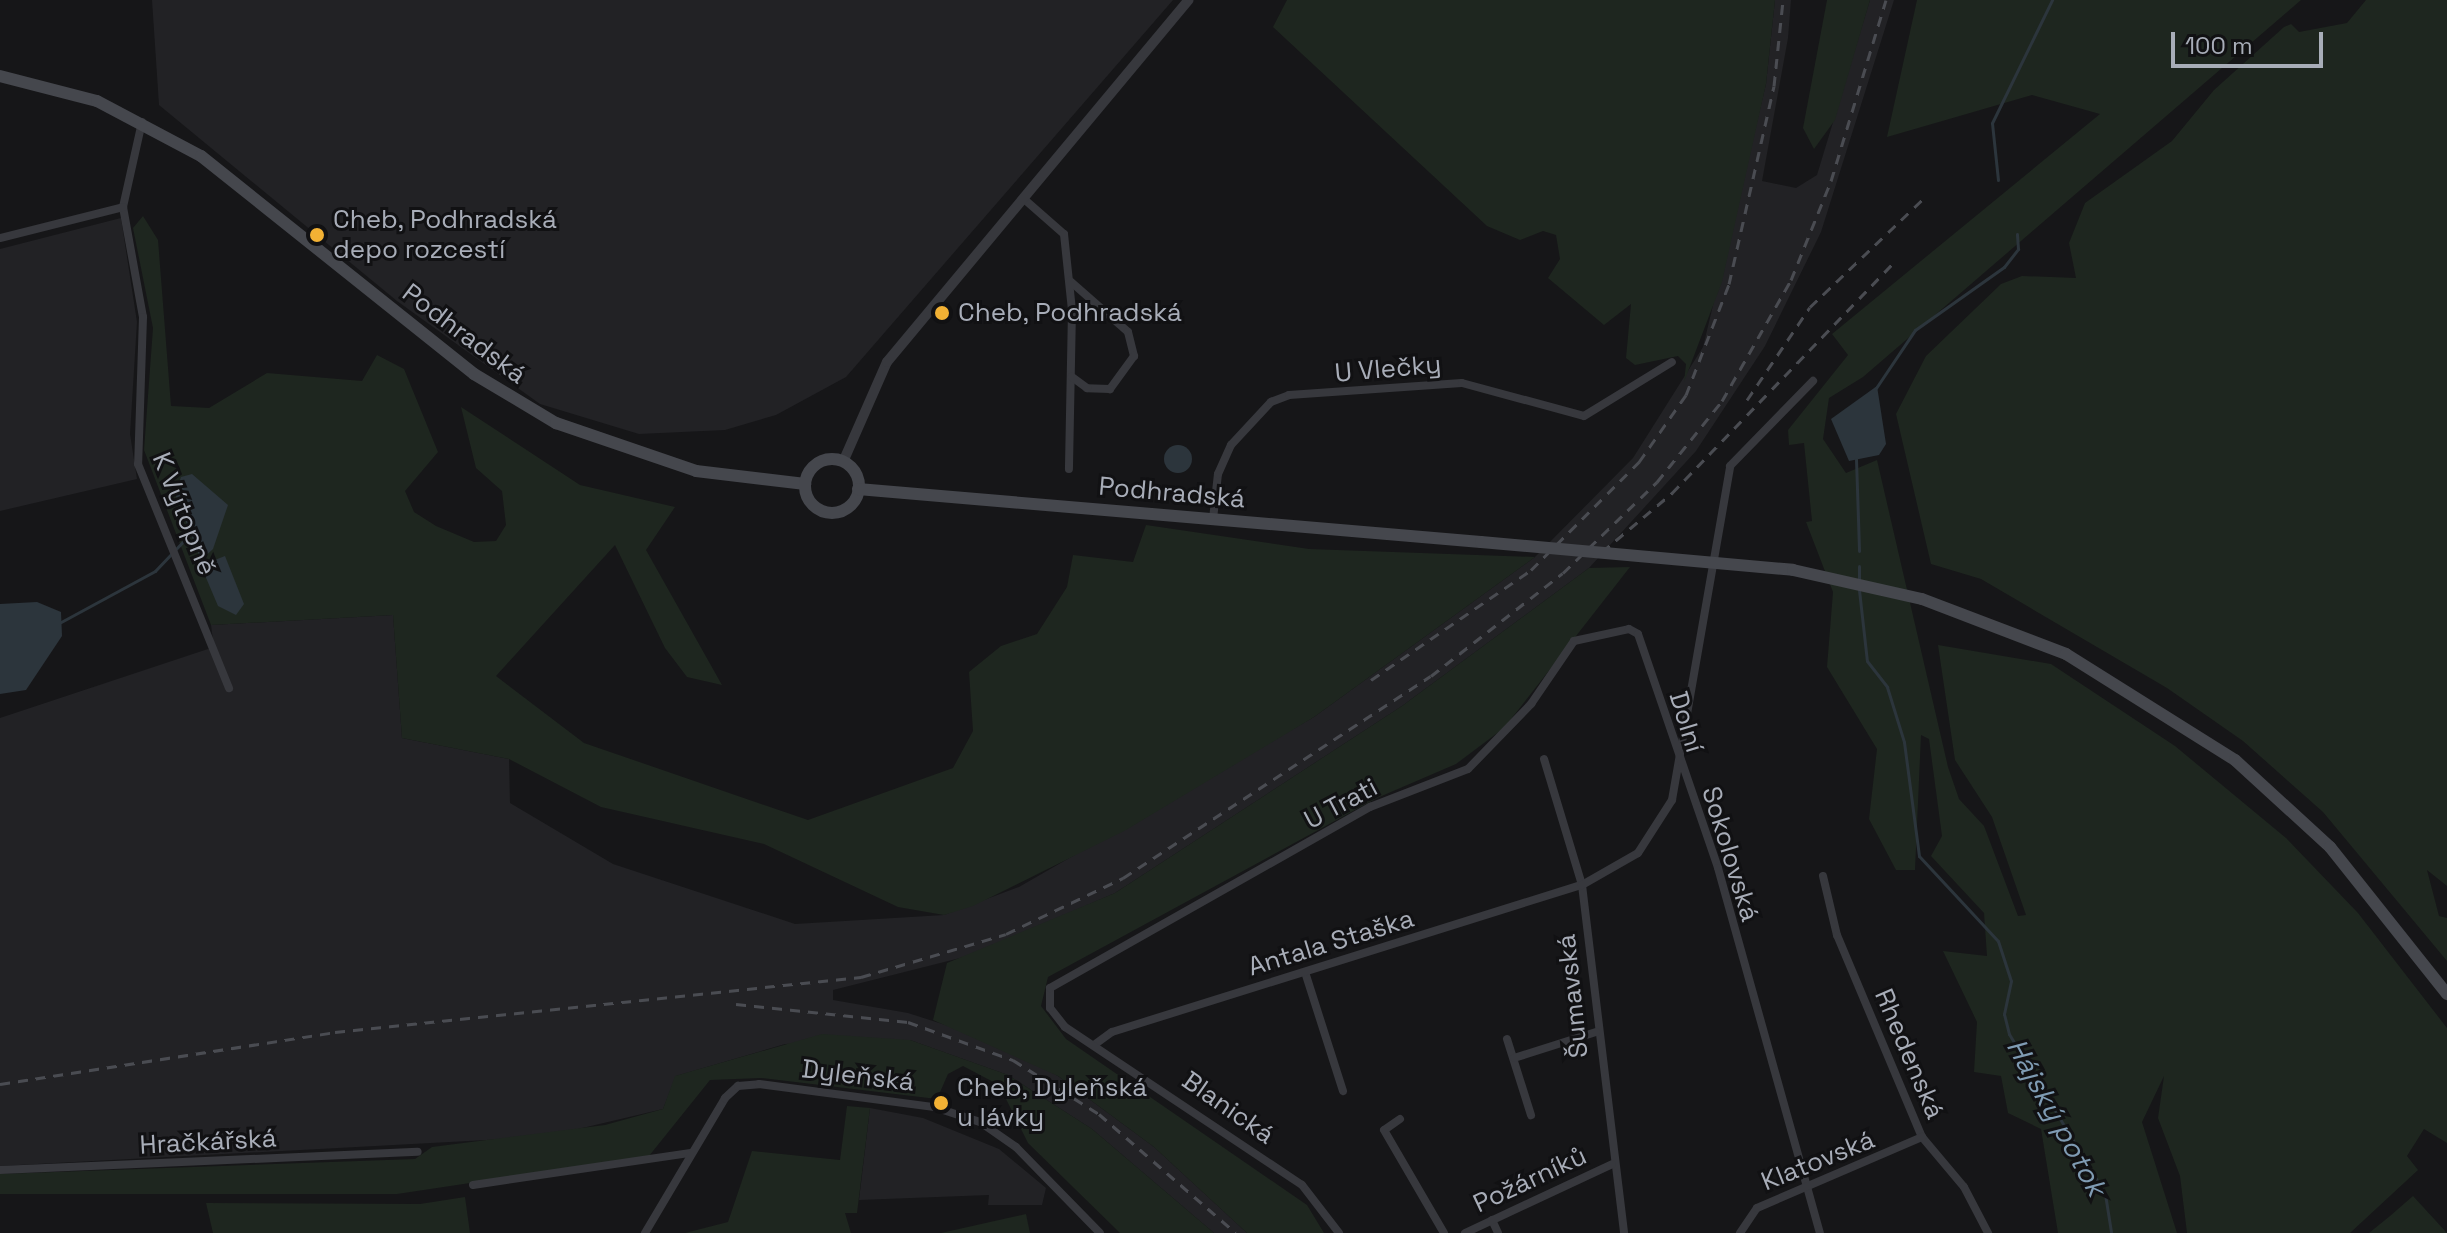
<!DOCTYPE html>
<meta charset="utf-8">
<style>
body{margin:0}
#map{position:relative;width:2447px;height:1233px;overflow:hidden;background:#161618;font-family:"Space Grotesk",sans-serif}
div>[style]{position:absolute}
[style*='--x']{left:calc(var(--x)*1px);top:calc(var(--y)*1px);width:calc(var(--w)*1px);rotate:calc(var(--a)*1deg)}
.built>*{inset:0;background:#222225}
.green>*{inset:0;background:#1e261f}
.water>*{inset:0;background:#2c353c}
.round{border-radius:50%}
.stream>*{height:3px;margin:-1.5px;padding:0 1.5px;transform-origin:1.5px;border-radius:1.5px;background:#2c353c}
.minor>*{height:8px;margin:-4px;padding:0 4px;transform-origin:4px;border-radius:4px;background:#37383d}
.tertiary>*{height:10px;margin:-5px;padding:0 5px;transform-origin:5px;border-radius:5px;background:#37383d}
.secondary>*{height:12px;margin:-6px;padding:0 6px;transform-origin:6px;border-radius:6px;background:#45474d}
.secondary>.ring{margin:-6px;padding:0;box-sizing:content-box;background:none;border:12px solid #45474d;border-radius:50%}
.rail>*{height:3px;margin-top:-1.5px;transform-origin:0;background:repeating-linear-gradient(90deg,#4a4c52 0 10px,transparent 0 18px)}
.secondary-bridge>*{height:12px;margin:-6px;padding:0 6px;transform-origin:6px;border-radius:6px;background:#45474d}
.dots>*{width:22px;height:22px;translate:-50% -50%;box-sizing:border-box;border:4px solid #111113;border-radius:50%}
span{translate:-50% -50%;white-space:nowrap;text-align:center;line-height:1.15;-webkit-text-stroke:6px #111113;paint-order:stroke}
.poi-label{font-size:26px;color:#a8adb8}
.left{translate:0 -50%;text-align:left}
.street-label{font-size:26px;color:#a8adb8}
.water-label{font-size:28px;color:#7f9bb3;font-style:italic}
.scale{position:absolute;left:2171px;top:32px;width:152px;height:36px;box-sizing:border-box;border:4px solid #a8adb8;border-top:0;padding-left:10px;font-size:24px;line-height:28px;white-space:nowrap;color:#a8adb8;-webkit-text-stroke:6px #111113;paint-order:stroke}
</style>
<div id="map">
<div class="built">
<div style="clip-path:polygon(152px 0,1173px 0,846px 377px,776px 415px,725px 430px,639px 434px,540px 404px,397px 301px,159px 105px)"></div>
<div style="clip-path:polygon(1775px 0,1791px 0,1788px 38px,1762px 181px,1796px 188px,1817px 175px,1870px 0,1894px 0,1821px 232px,1765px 346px,1696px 451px,1589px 568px,1402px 706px,1115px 893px,972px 955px,833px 990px,833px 1000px,908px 1013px,989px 1039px,1058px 1076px,1154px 1147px,1247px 1233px,1214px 1233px,1092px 1129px,1008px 1075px,910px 1040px,785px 1044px,676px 1076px,663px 1109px,544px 1137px,0 1166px,0 718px,214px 647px,211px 625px,393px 615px,402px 738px,509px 759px,510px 803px,613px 864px,795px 924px,944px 915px,1019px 887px,1314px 717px,1535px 557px,1633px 458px,1703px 347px,1766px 84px)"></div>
<div style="clip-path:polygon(121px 218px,137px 322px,130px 434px,137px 479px,0 511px,0 249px)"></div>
<div style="clip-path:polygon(870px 1108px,923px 1118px,999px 1149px,1046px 1188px,1042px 1205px,988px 1205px,989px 1195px,859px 1200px)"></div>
</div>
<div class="green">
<div style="clip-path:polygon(1287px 0,1775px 0,1766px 84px,1722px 282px,1684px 382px,1686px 364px,1678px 356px,1635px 365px,1626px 358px,1631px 304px,1604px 325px,1548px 278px,1560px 259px,1556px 235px,1543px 231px,1520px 240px,1487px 226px,1273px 27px)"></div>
<div style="clip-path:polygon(1827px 0,1870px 0,1835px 120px,1814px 149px,1803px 128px)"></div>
<div style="clip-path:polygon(1917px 0,2301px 0,1863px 377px,1829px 398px,1823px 439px,1846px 473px,1877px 460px,1948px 767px,1959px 799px,1984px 826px,2018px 916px,2026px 915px,1992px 817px,1955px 760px,1938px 645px,2051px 664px,2175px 746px,2286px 838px,2358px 913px,2447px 1028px,2447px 1143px,2424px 1129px,2407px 1156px,2418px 1170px,2350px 1233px,2187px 1233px,2180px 1176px,2158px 1118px,2164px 1076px,2142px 1122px,2177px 1233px,2058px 1233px,2041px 1129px,2008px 1113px,2001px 1076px,1974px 1072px,1977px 1022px,1943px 951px,1987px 956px,1984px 913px,1931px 856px,1942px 836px,1929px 739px,1921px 735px,1915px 870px,1896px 870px,1869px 819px,1877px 749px,1827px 667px,1833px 592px,1806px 522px,1812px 521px,1804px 443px,1789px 445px,1788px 430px,1848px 355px,1832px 334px,2100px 114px,2032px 95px,1887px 137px)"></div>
<div style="clip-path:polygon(2366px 0,2447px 0,2447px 886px,2427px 870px,2439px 916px,2447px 918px,2447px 961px,2323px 812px,2243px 741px,2167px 688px,1981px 579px,1931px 564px,1896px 414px,1926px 356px,2001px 284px,2022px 276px,2076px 278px,2069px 243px,2085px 203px,2172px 141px,2214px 90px,2284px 27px,2291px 24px,2299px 32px,2347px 23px)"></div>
<div style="clip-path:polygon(143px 216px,158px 240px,171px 406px,209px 408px,267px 373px,362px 381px,377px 355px,404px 369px,438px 452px,405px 491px,414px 512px,436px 526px,474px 542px,496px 541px,506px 525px,502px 491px,476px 468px,461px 407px,580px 485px,675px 507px,646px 550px,722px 685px,687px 677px,665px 648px,615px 545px,496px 676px,584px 743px,808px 820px,953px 768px,973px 731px,969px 672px,1001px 646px,1037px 634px,1067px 587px,1073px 555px,1133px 562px,1146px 525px,1309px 549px,1535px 557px,1314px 717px,1126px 830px,973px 906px,944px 915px,898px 907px,764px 844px,601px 807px,509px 759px,402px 738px,393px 615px,211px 625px,144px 450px,153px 328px,133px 228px)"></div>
<div style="clip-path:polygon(1630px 567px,1504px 728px,1456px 764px,1377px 798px,1048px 977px,1041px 1006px,1066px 1039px,1307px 1205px,1324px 1233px,1247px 1233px,1154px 1147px,1058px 1076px,933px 1020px,947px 963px,1115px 893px,1402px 706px,1589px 568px)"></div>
<div style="clip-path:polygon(822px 1034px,910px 1040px,1008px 1075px,1092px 1129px,1214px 1233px,1120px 1233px,1028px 1143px,999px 1085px,963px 1066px,948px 1074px,937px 1099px,761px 1078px,710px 1080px,649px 1156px,397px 1194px,0 1194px,0 1174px,415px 1159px,432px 1147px,605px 1125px,663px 1109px,675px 1076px)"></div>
<div style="clip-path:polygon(847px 1106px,870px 1108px,857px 1213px,845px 1213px,851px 1233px,685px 1233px,728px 1222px,752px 1151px,840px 1160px)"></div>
<div style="clip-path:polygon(2413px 1196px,2447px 1233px,2369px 1233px,2390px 1216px)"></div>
<div style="clip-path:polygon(465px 1197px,470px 1233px,213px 1233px,206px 1203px,420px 1204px)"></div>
<div style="clip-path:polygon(1026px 1214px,1030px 1233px,941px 1233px)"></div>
</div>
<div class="water">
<div style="clip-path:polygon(1877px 386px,1886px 444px,1879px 455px,1849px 461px,1831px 419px)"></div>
<div class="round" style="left:1164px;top:445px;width:28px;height:28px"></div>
<div style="clip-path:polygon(192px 474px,228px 505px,213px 549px,201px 560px,175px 494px,181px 477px)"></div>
<div style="clip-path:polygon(225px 556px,244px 604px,236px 615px,218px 606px,204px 573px,207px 563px)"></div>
<div style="clip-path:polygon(37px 602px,61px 612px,62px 636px,26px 690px,0 694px,0 604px)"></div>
</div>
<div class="stream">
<div style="--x:1998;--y:180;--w:57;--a:-96"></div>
<div style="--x:1992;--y:123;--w:137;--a:-64"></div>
<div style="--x:1876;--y:388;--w:70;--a:-56.1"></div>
<div style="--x:1915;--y:330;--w:109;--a:-35.3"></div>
<div style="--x:2004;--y:267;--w:23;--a:-52"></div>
<div style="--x:2018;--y:249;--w:15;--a:-94"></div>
<div style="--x:1856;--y:459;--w:92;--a:88.1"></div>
<div style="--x:1859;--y:566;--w:16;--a:90"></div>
<div style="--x:1859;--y:590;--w:71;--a:83.6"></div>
<div style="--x:1867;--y:661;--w:33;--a:52"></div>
<div style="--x:1887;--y:687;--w:58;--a:72.8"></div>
<div style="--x:1904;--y:742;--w:115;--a:82.5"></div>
<div style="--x:1919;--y:856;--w:116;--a:47.1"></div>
<div style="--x:1998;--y:941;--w:42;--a:72"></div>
<div style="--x:2011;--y:981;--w:34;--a:102"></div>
<div style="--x:2004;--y:1014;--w:21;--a:76"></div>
<div style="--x:2009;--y:1034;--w:187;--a:59"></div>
<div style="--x:2105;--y:1194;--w:39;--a:81"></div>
<div style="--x:61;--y:622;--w:107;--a:-28.5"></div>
<div style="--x:155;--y:571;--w:52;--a:-46.5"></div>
</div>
<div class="minor">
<div style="--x:142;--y:122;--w:87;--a:102.6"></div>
<div style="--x:123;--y:207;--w:112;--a:79.7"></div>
<div style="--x:143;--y:317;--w:147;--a:91.9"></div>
<div style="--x:138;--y:464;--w:242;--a:67.9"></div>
<div style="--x:1024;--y:199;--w:53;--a:41.2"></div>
<div style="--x:1064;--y:234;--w:76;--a:84"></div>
<div style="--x:1072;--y:310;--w:159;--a:91.1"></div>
<div style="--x:0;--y:238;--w:127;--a:-14.1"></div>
<div style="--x:1070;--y:281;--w:77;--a:41.3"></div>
<div style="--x:1128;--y:332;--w:25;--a:76"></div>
<div style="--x:1134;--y:356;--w:41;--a:126"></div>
<div style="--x:1110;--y:389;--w:23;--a:-178"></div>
<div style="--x:1087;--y:388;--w:19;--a:-144"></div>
<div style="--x:1213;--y:519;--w:45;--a:-83.7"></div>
<div style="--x:1218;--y:474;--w:32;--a:-66"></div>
<div style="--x:1231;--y:445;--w:59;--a:-47.1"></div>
<div style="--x:1271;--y:402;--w:19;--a:-21"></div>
<div style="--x:1289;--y:395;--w:173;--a:-4"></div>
<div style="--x:1462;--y:383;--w:126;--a:15.1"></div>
<div style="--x:1584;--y:416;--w:103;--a:-31.5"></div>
<div style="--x:1544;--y:759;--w:132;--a:73.2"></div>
<div style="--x:1582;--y:885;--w:351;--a:83.1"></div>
<div style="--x:1823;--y:876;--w:61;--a:76.7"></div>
<div style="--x:1837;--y:935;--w:219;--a:67.2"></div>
<div style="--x:1922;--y:1137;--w:65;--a:50"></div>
<div style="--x:1964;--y:1187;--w:52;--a:62.4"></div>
<div style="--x:1305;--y:972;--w:125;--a:72.3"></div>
<div style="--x:1507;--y:1039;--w:80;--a:72.5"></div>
<div style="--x:1094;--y:1045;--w:22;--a:-36"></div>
<div style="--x:1112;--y:1032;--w:492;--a:-17.4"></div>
<div style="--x:1582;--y:885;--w:64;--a:-29.7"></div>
<div style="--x:1638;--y:853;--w:63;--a:-57.3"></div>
<div style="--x:1672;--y:800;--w:339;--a:-80.1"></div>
<div style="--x:1730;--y:466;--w:119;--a:-45.7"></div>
<div style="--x:1514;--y:1058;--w:86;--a:-17.6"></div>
<div style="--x:1400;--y:1119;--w:19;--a:145"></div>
<div style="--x:1384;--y:1130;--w:119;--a:59.8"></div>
<div style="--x:0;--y:1170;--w:418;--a:-2.5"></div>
<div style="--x:473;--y:1185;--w:220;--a:-8.4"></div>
<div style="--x:1492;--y:1220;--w:14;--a:65"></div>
<div style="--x:645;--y:1233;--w:157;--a:-59.3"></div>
<div style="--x:725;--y:1098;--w:18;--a:-43"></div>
<div style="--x:738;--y:1086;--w:21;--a:-5"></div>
<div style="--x:759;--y:1084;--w:177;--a:7.5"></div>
<div style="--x:934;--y:1107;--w:48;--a:18.1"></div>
<div style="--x:980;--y:1122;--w:44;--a:34.8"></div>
<div style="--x:1016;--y:1147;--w:120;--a:45.7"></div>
<div style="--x:1339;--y:1233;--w:61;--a:-127.6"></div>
<div style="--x:1302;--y:1185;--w:285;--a:-146.3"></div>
<div style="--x:1065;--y:1027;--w:24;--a:-128"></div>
<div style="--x:1050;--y:1008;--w:20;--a:-90"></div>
<div style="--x:1050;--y:988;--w:368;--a:-29.5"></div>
<div style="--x:1370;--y:807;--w:105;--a:-21.2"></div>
<div style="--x:1468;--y:769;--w:91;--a:-45.9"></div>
<div style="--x:1531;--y:704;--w:76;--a:-55.7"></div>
<div style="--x:1574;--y:641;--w:56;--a:-12.3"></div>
<div style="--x:1629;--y:629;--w:10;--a:29"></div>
<div style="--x:1638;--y:634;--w:247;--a:71.1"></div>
<div style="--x:1718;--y:868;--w:379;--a:74.4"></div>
<div style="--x:1465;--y:1233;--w:162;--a:-25.1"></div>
<div style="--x:1740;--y:1233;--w:30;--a:-56"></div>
<div style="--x:1757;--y:1208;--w:180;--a:-23.3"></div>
</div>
<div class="tertiary">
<div style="--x:843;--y:462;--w:109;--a:-66.3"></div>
<div style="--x:887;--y:362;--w:471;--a:-50.2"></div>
</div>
<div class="secondary">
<div style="--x:0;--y:76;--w:100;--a:14.5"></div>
<div style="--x:97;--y:101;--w:118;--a:27.9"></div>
<div style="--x:201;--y:156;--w:349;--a:38.6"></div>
<div style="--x:474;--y:374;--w:96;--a:30.9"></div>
<div style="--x:556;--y:423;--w:148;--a:18.9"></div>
<div style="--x:696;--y:471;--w:110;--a:6.8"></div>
<div class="ring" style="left:805px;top:459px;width:42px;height:42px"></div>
<div style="--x:858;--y:489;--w:625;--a:4.86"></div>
<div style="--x:1922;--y:599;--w:154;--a:20.9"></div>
<div style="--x:2066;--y:654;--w:199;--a:32.1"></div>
<div style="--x:2235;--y:760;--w:129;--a:42.5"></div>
<div style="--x:2330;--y:847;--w:188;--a:51.5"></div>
</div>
<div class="rail">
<div style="--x:1747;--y:400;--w:112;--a:-55.9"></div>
<div style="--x:1810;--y:307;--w:161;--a:-43.7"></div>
<div style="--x:1602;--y:552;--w:92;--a:-40.1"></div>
<div style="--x:1672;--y:493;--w:319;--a:-46.1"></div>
<div style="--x:1371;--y:680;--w:194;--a:-34.5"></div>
<div style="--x:1531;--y:570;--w:153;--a:-45"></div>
<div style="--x:1639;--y:462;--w:82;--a:-55"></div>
<div style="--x:1686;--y:395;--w:119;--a:-68.8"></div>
<div style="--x:1729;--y:284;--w:203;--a:-77.2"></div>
<div style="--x:1774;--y:86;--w:86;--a:-84"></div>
<div style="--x:736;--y:1004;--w:173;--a:6"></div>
<div style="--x:908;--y:1022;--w:112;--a:19.9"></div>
<div style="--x:1013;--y:1060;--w:102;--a:32.1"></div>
<div style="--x:1099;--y:1114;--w:181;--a:41"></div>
<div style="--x:0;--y:1084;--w:339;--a:-8.8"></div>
<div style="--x:335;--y:1032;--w:529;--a:-5.97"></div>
<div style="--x:861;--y:977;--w:151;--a:-16.5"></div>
<div style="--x:1006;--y:934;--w:130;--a:-25.6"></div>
<div style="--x:1123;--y:878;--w:368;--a:-33.3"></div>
<div style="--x:1431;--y:676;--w:167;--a:-38"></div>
<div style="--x:1563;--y:573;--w:131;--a:-44.1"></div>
<div style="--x:1657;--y:482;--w:104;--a:-51.3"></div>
<div style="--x:1722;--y:401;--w:139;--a:-60.3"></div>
<div style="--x:1791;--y:280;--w:107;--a:-68"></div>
<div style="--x:1831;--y:181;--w:189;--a:-73.1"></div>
</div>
<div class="secondary-bridge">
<div style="--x:1481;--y:542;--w:313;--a:5.1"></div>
<div style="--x:1793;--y:570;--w:132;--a:12.7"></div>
</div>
<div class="dots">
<div style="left:317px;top:235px;background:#f2b134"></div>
<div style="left:942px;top:313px;background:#f2b134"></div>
<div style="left:941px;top:1103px;background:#f2b134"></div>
</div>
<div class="poi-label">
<span class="left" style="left:333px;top:235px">Cheb, Podhradská<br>depo rozcestí</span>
<span class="left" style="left:958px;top:313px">Cheb, Podhradská</span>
<span class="left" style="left:957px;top:1103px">Cheb, Dyleňská<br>u lávky</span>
</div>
<div class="street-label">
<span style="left:464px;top:334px;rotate:37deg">Podhradská</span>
<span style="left:1388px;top:369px;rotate:-5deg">U Vlečky</span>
<span style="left:1172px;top:493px;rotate:5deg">Podhradská</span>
<span style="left:184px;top:514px;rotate:68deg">K Výtopně</span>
<span style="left:1686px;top:722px;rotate:73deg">Dolní</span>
<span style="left:1341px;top:804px;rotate:-28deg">U Trati</span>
<span style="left:1730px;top:854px;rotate:73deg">Sokolovská</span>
<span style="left:1331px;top:943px;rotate:-17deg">Antala Staška</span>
<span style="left:1573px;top:996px;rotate:-96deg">Šumavská</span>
<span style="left:1909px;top:1054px;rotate:67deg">Rhedenská</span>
<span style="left:858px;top:1076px;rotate:7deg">Dyleňská</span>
<span style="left:1228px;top:1108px;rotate:35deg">Blanická</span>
<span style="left:208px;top:1142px;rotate:-3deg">Hračkářská</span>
<span style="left:1818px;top:1161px;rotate:-22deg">Klatovská</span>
<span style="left:1530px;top:1180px;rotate:-25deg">Požárníků</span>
</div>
<div class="water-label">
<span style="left:2057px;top:1117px;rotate:61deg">Hájský potok</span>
</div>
<div class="scale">100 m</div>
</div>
